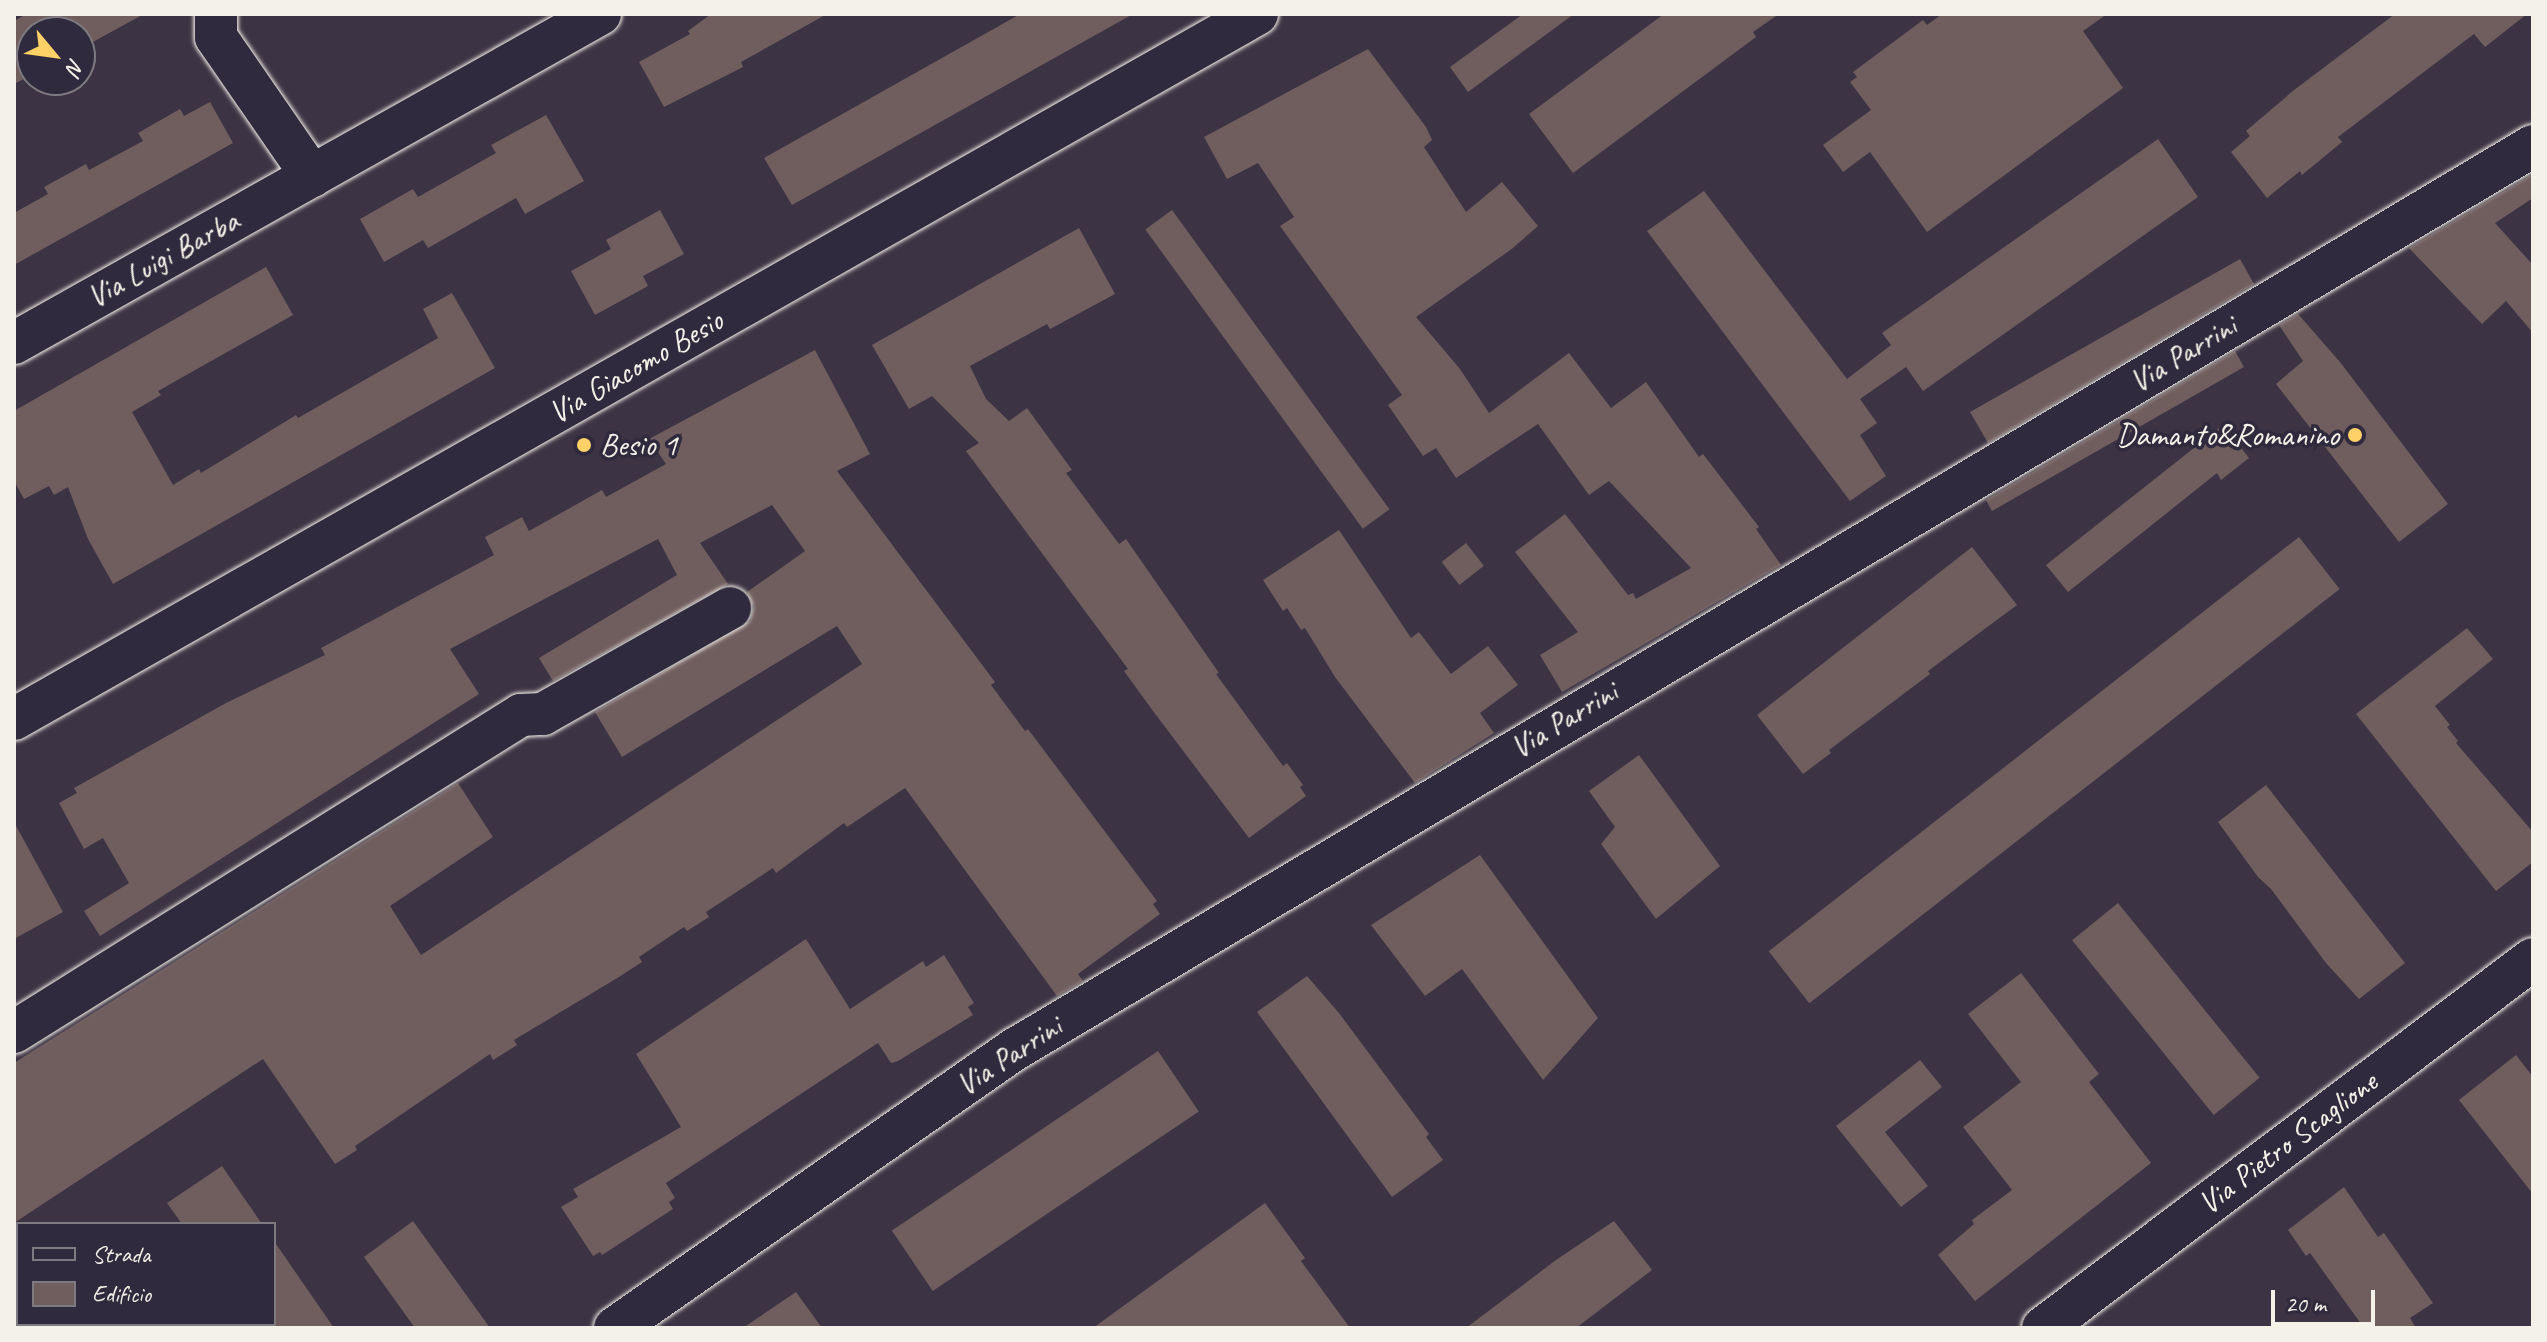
<!DOCTYPE html>
<style>
body{margin:0}
#map{position:relative;width:2547px;height:1342px;overflow:hidden;background:#3c3444;font-family:Caveat,sans-serif}
div>[style]{position:absolute}
[style*='--x']{left:calc(var(--x)*1px);top:calc(var(--y)*1px);width:calc(var(--w)*1px);rotate:calc(var(--a)*1deg)}
.building>*{inset:0;background:#705d5e;transform-origin:0 0}
.roads{filter:drop-shadow(0 0 2px #f4f1e8) drop-shadow(0 0 2px #f4f1e8)}
.street>*{height:42px;margin:-21px;padding:0 21px;transform-origin:21px;border-radius:21px;background:#2f2a3d}
.dots>*{width:22px;height:22px;translate:-50% -50%;box-sizing:border-box;border:4px solid #2f2a3d;border-radius:50%}
span{translate:-50% -50%;white-space:nowrap;text-align:center;line-height:1.15;-webkit-text-stroke:7px #2f2a3d;paint-order:stroke}
.street-label{font-size:32px;color:#f4f1e8}
.poi-label{font-size:32px;color:#f4f1e8}
.right{translate:-100% -50%;text-align:right}
.left{translate:0 -50%;text-align:left}
.frame{position:absolute;inset:0;border:16px solid #f4f1e8;pointer-events:none}
.legend{position:absolute;left:16px;top:1222px;width:260px;height:104px;box-sizing:border-box;background:#2f2a3d;border:2px solid #7e7a81;margin:0;padding:10px 14px;list-style:none;font-size:24px;color:#f4f1e8}
.legend li{display:flex;align-items:center;gap:16px;height:40px}
.legend b{width:40px;border:2px solid #7e7a81}
.north{position:absolute;left:16px;top:16px;width:80px;height:80px;box-sizing:border-box;background:#2f2a3d;border:2px solid #7e7a81;border-radius:50%;rotate:119deg;font-size:22px;font-weight:700;line-height:32px;text-align:center;color:#f4f1e8}
.north::after{content:'';display:block;margin:auto;width:28px;height:36px;background:#ffd166;clip-path:polygon(50% 0,100% 100%,50% 72%,0 100%)}
.scale{position:absolute;left:2271px;top:1290px;width:104px;height:36px;box-sizing:border-box;border:4px solid #f4f1e8;border-top:0;padding-left:10px;font-size:24px;line-height:28px;white-space:nowrap;color:#f4f1e8;-webkit-text-stroke:6px #2f2a3d;paint-order:stroke}
</style>
<div id="map">
<div class="building">
<div style="clip-path:polygon(27px 14px,144px 14px,80px 49px,80px 32px,32px 32px,32px 75px,14px 84px,14px 21px)"></div>
<div style="clip-path:polygon(711px 14px,827px 14px,741px 62px,743px 67px,664px 107px,639px 62px,690px 34px,688px 31px)"></div>
<div style="clip-path:polygon(1020px 14px,1133px 14px,792px 205px,764px 158px)"></div>
<div style="clip-path:polygon(1523px 14px,1574px 14px,1468px 92px,1450px 67px)"></div>
<div style="clip-path:polygon(1664px 14px,1779px 14px,1753px 32px,1756px 37px,1573px 173px,1529px 114px)"></div>
<div style="clip-path:polygon(1942px 14px,2107px 14px,2083px 31px,2123px 88px,1927px 232px,1870px 152px,1843px 172px,1823px 145px,1871px 110px,1850px 82px,1857px 77px,1853px 72px,1923px 20px,1927px 25px)"></div>
<div style="clip-path:polygon(2395px 14px,2527px 14px,2485px 47px,2474px 34px,2338px 137px,2342px 142px,2302px 175px,2300px 171px,2267px 198px,2231px 152px,2250px 136px,2246px 131px,2294px 90px)"></div>
<div style="clip-path:polygon(1368px 49px,1426px 127px,1432px 140px,1424px 147px,1466px 212px,1502px 182px,1538px 226px,1513px 248px,1416px 317px,1460px 369px,1489px 413px,1569px 353px,1611px 408px,1646px 382px,1699px 457px,1703px 454px,1759px 527px,1756px 529px,1781px 565px,1562px 692px,1540px 655px,1578px 632px,1515px 552px,1565px 514px,1628px 595px,1633px 593px,1636px 599px,1691px 568px,1609px 481px,1589px 495px,1538px 424px,1456px 478px,1436px 448px,1423px 456px,1388px 405px,1402px 395px,1280px 226px,1294px 217px,1258px 163px,1227px 179px,1204px 137px)"></div>
<div style="clip-path:polygon(210px 102px,233px 143px,14px 265px,14px 213px,48px 194px,44px 187px,86px 164px,89px 170px,143px 141px,138px 133px,180px 109px,184px 116px)"></div>
<div style="clip-path:polygon(546px 115px,584px 181px,525px 214px,516px 198px,428px 248px,423px 240px,384px 262px,360px 219px,413px 189px,418px 197px,496px 153px,491px 145px)"></div>
<div style="clip-path:polygon(2158px 139px,2198px 197px,1923px 391px,1906px 367px,1860px 399px,1877px 423px,1860px 435px,1886px 476px,1850px 501px,1647px 231px,1704px 191px,1847px 379px,1891px 345px,1882px 333px)"></div>
<div style="clip-path:polygon(2533px 174px,2533px 198px,2495px 223px,2533px 265px,2533px 333px,2506px 301px,2482px 324px,2409px 248px)"></div>
<div style="clip-path:polygon(660px 210px,684px 254px,643px 276px,648px 286px,595px 315px,571px 271px,611px 249px,606px 240px)"></div>
<div style="left:1172px;top:210px;width:370px;height:33px;rotate:54deg"></div>
<div style="clip-path:polygon(1079px 228px,1115px 294px,1050px 329px,1047px 324px,970px 366px,986px 399px,1009px 421px,1027px 408px,1072px 470px,1066px 473px,1119px 544px,1126px 539px,1219px 673px,1216px 674px,1283px 766px,1287px 763px,1303px 785px,1300px 787px,1306px 796px,1249px 838px,1153px 711px,1124px 671px,1128px 669px,966px 451px,979px 443px,932px 396px,909px 409px,872px 345px)"></div>
<div style="clip-path:polygon(2240px 259px,2254px 284px,1988px 443px,1970px 412px)"></div>
<div style="clip-path:polygon(266px 267px,293px 315px,158px 391px,161px 395px,132px 412px,173px 485px,199px 469px,201px 473px,296px 415px,298px 418px,438px 338px,423px 309px,452px 293px,495px 368px,113px 584px,88px 539px,68px 487px,54px 495px,49px 486px,24px 499px,14px 481px,14px 411px)"></div>
<div style="clip-path:polygon(2298px 314px,2340px 362px,2448px 504px,2399px 542px,2276px 384px,2303px 361px,2279px 325px)"></div>
<div style="clip-path:polygon(815px 350px,870px 454px,837px 471px,995px 682px,991px 685px,1025px 731px,1028px 729px,1157px 901px,1153px 904px,1160px 914px,1078px 974px,1083px 981px,1057px 996px,905px 788px,847px 827px,844px 823px,776px 873px,773px 868px,706px 912px,709px 917px,687px 931px,684px 927px,639px 957px,642px 962px,619px 977px,514px 1040px,517px 1045px,493px 1060px,490px 1054px,355px 1146px,357px 1150px,335px 1164px,263px 1059px,14px 1223px,14px 1063px,458px 783px,493px 837px,390px 906px,421px 955px,862px 664px,837px 626px,622px 757px,595px 712px,750px 621px,754px 607px,747px 592px,805px 551px,772px 505px,700px 543px,728px 584px,553px 681px,539px 658px,677px 575px,658px 539px,450px 649px,479px 694px,100px 936px,84px 911px,129px 883px,103px 838px,84px 849px,59px 803px,77px 793px,74px 788px,226px 703px,325px 655px,321px 648px,494px 555px,485px 537px,522px 517px,529px 531px,602px 490px,606px 497px,666px 464px,649px 439px)"></div>
<div style="clip-path:polygon(2235px 351px,2244px 367px,1992px 511px,1986px 500px)"></div>
<div style="clip-path:polygon(2223px 425px,2249px 458px,2221px 480px,2217px 473px,2068px 592px,2046px 565px)"></div>
<div style="clip-path:polygon(1339px 530px,1411px 638px,1419px 632px,1451px 674px,1488px 646px,1518px 685px,1480px 713px,1494px 733px,1415px 783px,1335px 677px,1305px 628px,1301px 630px,1287px 608px,1283px 611px,1263px 580px)"></div>
<div style="left:2299px;top:537px;width:66px;height:673px;rotate:52deg"></div>
<div style="left:1466px;top:543px;width:29px;height:31px;rotate:52deg"></div>
<div style="clip-path:polygon(1972px 547px,2017px 605px,1928px 671px,1930px 674px,1829px 750px,1831px 753px,1803px 774px,1757px 715px)"></div>
<div style="clip-path:polygon(2467px 628px,2493px 659px,2435px 706px,2450px 725px,2447px 727px,2458px 741px,2456px 743px,2533px 832px,2533px 862px,2496px 891px,2356px 714px)"></div>
<div style="clip-path:polygon(1639px 755px,1720px 866px,1656px 919px,1601px 844px,1615px 827px,1589px 791px)"></div>
<div style="clip-path:polygon(2266px 785px,2405px 963px,2359px 999px,2326px 963px,2271px 889px,2258px 877px,2218px 822px)"></div>
<div style="clip-path:polygon(14px 822px,63px 912px,14px 939px)"></div>
<div style="clip-path:polygon(1480px 855px,1598px 1018px,1543px 1080px,1462px 969px,1425px 996px,1371px 925px)"></div>
<div style="left:2118px;top:903px;width:225px;height:59px;rotate:51deg"></div>
<div style="clip-path:polygon(806px 939px,850px 1009px,923px 961px,926px 967px,944px 955px,974px 1003px,968px 1007px,973px 1015px,898px 1061px,891px 1063px,878px 1043px,666px 1183px,675px 1198px,669px 1202px,673px 1209px,602px 1255px,600px 1252px,593px 1256px,561px 1207px,578px 1197px,573px 1189px,681px 1127px,636px 1054px)"></div>
<div style="clip-path:polygon(2021px 973px,2099px 1074px,2089px 1082px,2151px 1163px,1975px 1301px,1938px 1255px,1974px 1224px,1972px 1220px,2012px 1190px,1963px 1127px,2021px 1082px,1968px 1014px)"></div>
<div style="clip-path:polygon(1307px 976px,1339px 1013px,1429px 1134px,1426px 1137px,1443px 1160px,1392px 1197px,1257px 1012px)"></div>
<div style="left:1158px;top:1051px;width:73px;height:321px;rotate:56deg"></div>
<div style="clip-path:polygon(2516px 1055px,2533px 1077px,2533px 1194px,2459px 1100px)"></div>
<div style="clip-path:polygon(1920px 1060px,1942px 1087px,1885px 1132px,1928px 1186px,1901px 1207px,1836px 1126px)"></div>
<div style="clip-path:polygon(222px 1166px,262px 1224px,182px 1224px,167px 1203px)"></div>
<div style="clip-path:polygon(2344px 1187px,2378px 1237px,2384px 1233px,2433px 1303px,2410px 1318px,2416px 1328px,2364px 1328px,2310px 1253px,2306px 1256px,2288px 1230px)"></div>
<div style="clip-path:polygon(1265px 1203px,1305px 1258px,1301px 1261px,1350px 1328px,1093px 1328px)"></div>
<div style="clip-path:polygon(413px 1221px,490px 1328px,415px 1328px,364px 1257px)"></div>
<div style="clip-path:polygon(1614px 1221px,1652px 1270px,1576px 1328px,1466px 1328px,1556px 1260px)"></div>
<div style="clip-path:polygon(274px 1241px,334px 1328px,274px 1328px)"></div>
<div style="clip-path:polygon(796px 1292px,822px 1328px,743px 1328px)"></div>
</div>
<div class="roads">
<div class="street">
<div style="--x:216;--y:14;--w:23;--a:90"></div>
<div style="--x:216;--y:37;--w:169;--a:55.4"></div>
<div style="--x:14;--y:343;--w:672;--a:-29.31"></div>
<div style="--x:14;--y:719;--w:1429;--a:-29.56"></div>
<div style="--x:14;--y:1032;--w:598;--a:-32.02"></div>
<div style="--x:521;--y:715;--w:22;--a:-3"></div>
<div style="--x:543;--y:714;--w:215;--a:-29.5"></div>
<div style="--x:615;--y:1328;--w:490;--a:-34.9"></div>
<div style="--x:1017;--y:1048;--w:1764;--a:-30.75"></div>
<div style="--x:2043;--y:1328;--w:613;--a:-36.98"></div>
</div>
</div>
<div class="dots">
<div style="left:2355px;top:435px;background:#ffd166"></div>
<div style="left:584px;top:445px;background:#ffd166"></div>
</div>
<div class="street-label">
<span style="left:163px;top:259px;rotate:-29deg">Via Luigi Barba</span>
<span style="left:2183px;top:354px;rotate:-31deg">Via Parrini</span>
<span style="left:636px;top:367px;rotate:-30deg">Via Giacomo Besio</span>
<span style="left:1564px;top:720px;rotate:-31deg">Via Parrini</span>
<span style="left:1009px;top:1056px;rotate:-33deg">Via Parrini</span>
<span style="left:2288px;top:1143px;rotate:-37deg">Via Pietro Scaglione</span>
</div>
<div class="poi-label">
<span class="right" style="left:2339px;top:435px">Damanto&amp;Romanino</span>
<span class="left" style="left:600px;top:445px">Besio 1</span>
</div>
<div class="frame"></div>
<ul class="legend">
<li><b style="height:10px;background:#2f2a3d"></b>Strada</li>
<li><b style="height:22px;background:#705d5e"></b>Edificio</li>
</ul>
<div class="north">N</div>
<div class="scale">20 m</div>
</div>
